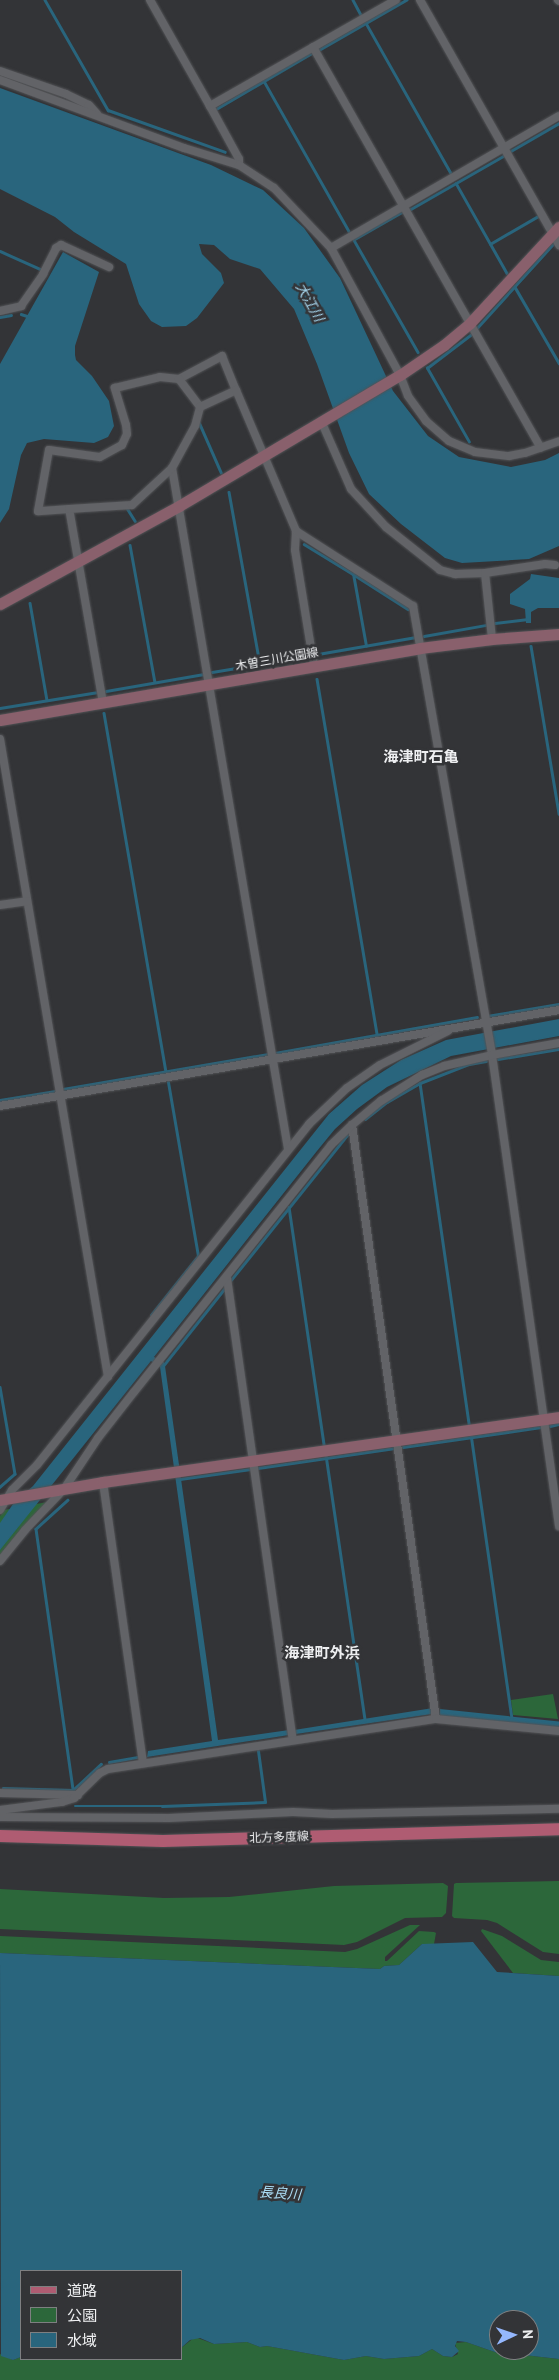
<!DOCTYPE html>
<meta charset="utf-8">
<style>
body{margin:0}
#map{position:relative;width:559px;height:2380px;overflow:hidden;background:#333437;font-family:"PT Sans","Noto Sans JP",sans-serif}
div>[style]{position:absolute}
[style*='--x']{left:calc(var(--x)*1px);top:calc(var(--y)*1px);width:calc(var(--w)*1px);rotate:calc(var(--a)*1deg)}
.green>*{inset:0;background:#2c673a}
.water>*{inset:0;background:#29657d;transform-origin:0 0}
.stream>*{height:2.5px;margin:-1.25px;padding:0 1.25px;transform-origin:1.25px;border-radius:1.25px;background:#29657d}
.roads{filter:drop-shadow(0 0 1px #515255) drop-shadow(0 0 1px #515255)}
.street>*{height:8px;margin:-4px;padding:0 4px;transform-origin:4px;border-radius:4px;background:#626367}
.secondary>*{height:11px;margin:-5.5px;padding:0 5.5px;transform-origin:5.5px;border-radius:5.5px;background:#89606c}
.primary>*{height:12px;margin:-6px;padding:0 6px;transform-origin:6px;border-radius:6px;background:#af5c72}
span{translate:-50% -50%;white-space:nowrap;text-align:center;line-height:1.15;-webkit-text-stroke:5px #333437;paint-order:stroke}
.street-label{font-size:12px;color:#eeeff1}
.water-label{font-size:14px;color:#aadbf3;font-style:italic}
.quarter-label{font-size:15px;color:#eeeff1;font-weight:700}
.legend{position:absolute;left:20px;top:2270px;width:162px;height:90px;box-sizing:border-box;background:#333437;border:1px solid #7e7f81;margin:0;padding:6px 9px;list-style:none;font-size:15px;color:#eeeff1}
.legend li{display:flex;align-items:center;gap:10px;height:25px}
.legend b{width:25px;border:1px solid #7e7f81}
.north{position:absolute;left:489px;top:2310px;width:50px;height:50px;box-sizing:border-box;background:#333437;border:1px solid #7e7f81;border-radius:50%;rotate:87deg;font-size:14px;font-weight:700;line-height:20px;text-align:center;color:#eeeff1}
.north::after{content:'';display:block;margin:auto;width:18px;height:22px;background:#94b7fd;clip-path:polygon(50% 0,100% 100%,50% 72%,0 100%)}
</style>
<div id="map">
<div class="green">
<div style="clip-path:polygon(47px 1502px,0 1556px,0 1516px,4px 1510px)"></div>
<div style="clip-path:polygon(553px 1694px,558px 1719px,513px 1715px,511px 1700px)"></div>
<div style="clip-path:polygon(559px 1881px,559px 1954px,543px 1952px,497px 1923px,487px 1920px,454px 1918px,452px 1916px,454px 1884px,456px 1883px)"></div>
<div style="clip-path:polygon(443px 1883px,448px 1886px,446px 1913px,442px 1917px,405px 1918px,357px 1942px,344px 1945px,0 1929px,0 1889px,164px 1898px,229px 1897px,334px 1886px)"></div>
<div style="clip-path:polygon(410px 1925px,420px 1925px,385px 1957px,385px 1961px,387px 1961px,419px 1931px,434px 1932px,436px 1933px,434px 1944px,422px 1944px,399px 1965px,384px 1966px,380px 1969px,0 1953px,0 1936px,345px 1952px,357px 1949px)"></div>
<div style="clip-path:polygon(482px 1929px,502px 1936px,541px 1960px,559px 1962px,559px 1976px,513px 1973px,481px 1931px)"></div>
<div style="clip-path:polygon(195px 2337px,214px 2344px,247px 2342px,260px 2347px,267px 2346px,344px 2360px,366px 2356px,384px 2359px,419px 2356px,432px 2349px,443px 2356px,452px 2357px,458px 2354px,455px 2343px,466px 2342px,509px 2357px,524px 2355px,559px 2359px,559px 2380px,0 2380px,0 2354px,13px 2360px,21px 2357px,21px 2359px,181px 2359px,181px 2348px)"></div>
</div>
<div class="water">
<div style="clip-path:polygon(0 88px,211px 165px,263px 190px,304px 228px,340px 278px,393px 391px,428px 436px,459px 457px,511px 467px,545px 460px,559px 453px,559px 546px,529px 559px,462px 563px,445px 558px,401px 524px,369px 494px,349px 453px,317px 364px,294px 309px,260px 269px,230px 259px,214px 245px,199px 244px,202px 254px,221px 273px,224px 283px,197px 318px,186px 326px,162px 327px,151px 321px,139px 304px,126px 264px,74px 232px,55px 217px,0 189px)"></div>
<div style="clip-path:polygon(63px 252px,99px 272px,75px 346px,75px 355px,76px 360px,92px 376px,109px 401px,114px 426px,108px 437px,94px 443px,44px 439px,27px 443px,21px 455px,9px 509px,0 523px,0 364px)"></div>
<div style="clip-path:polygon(531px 574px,559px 578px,559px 608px,538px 608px,531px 612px,531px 623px,526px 623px,525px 609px,510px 604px,510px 594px,530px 579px)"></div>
<div style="clip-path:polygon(559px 1019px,559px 1036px,451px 1056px,387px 1087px,357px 1109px,335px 1129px,317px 1151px,154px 1357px,164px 1362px,165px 1366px,218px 1740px,289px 1730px,289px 1735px,147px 1757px,148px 1751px,212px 1741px,160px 1367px,151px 1361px,0 1550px,0 1523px,13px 1504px,33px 1486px,329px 1114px,362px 1085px,401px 1060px,446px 1040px)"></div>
<div style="clip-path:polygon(433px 1708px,432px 1714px,296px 1734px,294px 1730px)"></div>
<div style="left:440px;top:1709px;width:120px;height:7px;rotate:6deg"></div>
<div style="clip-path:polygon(evenodd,473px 1942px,497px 1972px,559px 1976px,559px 2359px,524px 2355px,509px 2357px,466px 2342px,457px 2341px,455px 2346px,459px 2351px,452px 2357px,443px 2356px,432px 2349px,419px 2356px,384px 2359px,366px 2356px,344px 2360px,267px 2346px,260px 2347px,247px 2342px,214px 2344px,200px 2338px,190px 2340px,181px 2348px,181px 2271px,21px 2271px,21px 2357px,13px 2360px,1px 2356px,0 1953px,380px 1969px,384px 1966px,399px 1965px,422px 1944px,473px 1942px,499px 2320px,529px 2320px,529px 2350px,499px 2350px,499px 2320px)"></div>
</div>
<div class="stream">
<div style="--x:45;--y:0;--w:127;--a:60.2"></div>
<div style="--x:108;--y:110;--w:124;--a:19.7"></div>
<div style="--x:353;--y:0;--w:17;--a:62"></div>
<div style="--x:366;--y:23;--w:172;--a:60.5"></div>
<div style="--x:317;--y:51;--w:103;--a:-29.8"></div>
<div style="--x:264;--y:81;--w:172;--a:60.5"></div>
<div style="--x:216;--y:109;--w:111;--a:-30.3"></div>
<div style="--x:509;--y:152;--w:58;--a:-30.1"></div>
<div style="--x:456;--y:183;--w:103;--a:60.5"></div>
<div style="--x:409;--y:210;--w:111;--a:-29.8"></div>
<div style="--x:403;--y:212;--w:56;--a:150.3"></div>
<div style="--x:354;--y:240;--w:129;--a:60.3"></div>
<div style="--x:490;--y:244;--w:58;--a:-30.1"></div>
<div style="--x:0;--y:251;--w:44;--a:24.2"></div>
<div style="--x:515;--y:287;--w:88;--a:59.9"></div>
<div style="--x:21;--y:314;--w:6;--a:18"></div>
<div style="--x:0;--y:317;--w:11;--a:-10"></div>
<div style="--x:476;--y:329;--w:116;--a:-47.8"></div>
<div style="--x:199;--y:422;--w:55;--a:66.3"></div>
<div style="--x:469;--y:442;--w:85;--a:-119.6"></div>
<div style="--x:427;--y:368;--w:58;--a:-37.3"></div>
<div style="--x:229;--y:492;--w:175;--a:79.8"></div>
<div style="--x:127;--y:508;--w:15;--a:58"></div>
<div style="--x:304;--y:544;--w:57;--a:31.5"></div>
<div style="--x:130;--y:545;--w:139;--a:79.7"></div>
<div style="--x:30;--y:603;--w:98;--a:80.1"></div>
<div style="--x:495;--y:623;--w:33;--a:-7"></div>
<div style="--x:424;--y:636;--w:63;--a:-10.1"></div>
<div style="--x:366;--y:646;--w:73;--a:-100.2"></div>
<div style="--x:353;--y:574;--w:65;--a:32.5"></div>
<div style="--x:531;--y:646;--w:170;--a:80.5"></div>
<div style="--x:318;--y:654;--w:99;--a:-9.8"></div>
<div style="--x:212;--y:672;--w:98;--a:-9.4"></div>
<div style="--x:317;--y:679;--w:361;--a:80.4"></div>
<div style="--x:106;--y:691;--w:99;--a:-9.8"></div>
<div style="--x:0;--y:708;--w:99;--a:-9.3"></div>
<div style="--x:104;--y:713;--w:364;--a:80.2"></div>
<div style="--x:487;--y:1016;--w:73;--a:-9.5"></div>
<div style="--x:275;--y:1053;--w:205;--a:-10.1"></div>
<div style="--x:498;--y:1059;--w:62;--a:-9.3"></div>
<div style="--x:420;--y:1083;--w:345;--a:81.8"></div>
<div style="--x:63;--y:1089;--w:208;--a:-9.7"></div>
<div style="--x:0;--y:1100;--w:56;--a:-9.3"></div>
<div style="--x:365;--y:1119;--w:28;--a:-38"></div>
<div style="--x:387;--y:1102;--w:38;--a:-30"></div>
<div style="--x:420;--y:1083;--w:53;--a:-21.2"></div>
<div style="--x:469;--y:1064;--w:17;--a:-10"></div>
<div style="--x:289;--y:1207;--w:241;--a:81.6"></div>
<div style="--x:231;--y:1280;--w:186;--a:-51.3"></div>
<div style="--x:151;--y:1315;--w:75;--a:-51.5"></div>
<div style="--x:198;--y:1256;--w:176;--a:-99.8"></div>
<div style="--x:163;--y:1366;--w:98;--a:-51.6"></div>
<div style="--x:0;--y:1387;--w:88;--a:80.2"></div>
<div style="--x:15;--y:1474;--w:20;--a:139"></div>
<div style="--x:550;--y:1426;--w:9;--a:-13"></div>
<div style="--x:471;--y:1434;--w:287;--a:81.8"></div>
<div style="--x:403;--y:1447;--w:139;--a:-8.2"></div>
<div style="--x:326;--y:1455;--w:268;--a:81.6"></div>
<div style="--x:258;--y:1468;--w:138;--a:-8.3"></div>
<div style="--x:180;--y:1479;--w:71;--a:-8.1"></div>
<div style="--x:68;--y:1500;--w:43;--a:137.8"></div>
<div style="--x:36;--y:1529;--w:264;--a:81.9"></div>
<div style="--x:109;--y:1762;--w:29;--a:-10"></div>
<div style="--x:3;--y:1788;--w:70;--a:1.6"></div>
<div style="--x:73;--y:1790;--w:38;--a:-43"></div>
<div style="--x:75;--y:1806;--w:87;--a:0"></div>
<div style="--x:162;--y:1806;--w:103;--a:-2.2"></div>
<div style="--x:265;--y:1802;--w:51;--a:-97.8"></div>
</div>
<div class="roads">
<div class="street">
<div style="--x:150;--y:0;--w:122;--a:60.5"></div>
<div style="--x:210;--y:106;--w:60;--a:61.3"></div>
<div style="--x:239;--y:159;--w:6;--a:90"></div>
<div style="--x:420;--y:0;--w:282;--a:60.4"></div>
<div style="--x:558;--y:0;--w:1;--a:45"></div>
<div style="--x:313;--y:47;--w:461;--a:60.4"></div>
<div style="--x:0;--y:71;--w:70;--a:19.2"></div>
<div style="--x:66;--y:94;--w:25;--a:26"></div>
<div style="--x:89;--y:105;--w:12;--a:48"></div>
<div style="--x:0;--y:80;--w:196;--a:20.3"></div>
<div style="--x:184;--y:148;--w:58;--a:17.2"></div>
<div style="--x:239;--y:165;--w:42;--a:33.3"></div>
<div style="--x:274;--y:188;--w:83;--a:46.5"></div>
<div style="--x:331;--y:248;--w:145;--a:61.5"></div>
<div style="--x:400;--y:375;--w:22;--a:69"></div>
<div style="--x:408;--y:396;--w:31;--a:54"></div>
<div style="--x:426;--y:421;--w:30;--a:41"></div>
<div style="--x:449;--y:441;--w:28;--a:23"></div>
<div style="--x:475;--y:452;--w:34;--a:7"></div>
<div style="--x:509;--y:456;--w:16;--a:-11"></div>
<div style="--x:525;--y:453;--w:36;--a:-19"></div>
<div style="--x:210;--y:106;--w:214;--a:-29.7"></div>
<div style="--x:331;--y:248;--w:263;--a:-30.1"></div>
<div style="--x:0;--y:311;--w:22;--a:-13"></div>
<div style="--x:21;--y:306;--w:39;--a:-55"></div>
<div style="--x:43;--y:274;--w:29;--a:-63"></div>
<div style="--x:56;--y:248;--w:6;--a:-31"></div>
<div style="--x:61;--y:245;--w:53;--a:24.6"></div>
<div style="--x:179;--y:379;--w:49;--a:-28.1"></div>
<div style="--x:222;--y:356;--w:37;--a:68"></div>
<div style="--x:322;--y:423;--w:72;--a:66.3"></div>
<div style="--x:351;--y:489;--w:52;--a:47.4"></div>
<div style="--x:386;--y:527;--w:69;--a:38.5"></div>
<div style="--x:440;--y:570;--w:16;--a:15"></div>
<div style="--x:455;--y:574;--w:30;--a:-2"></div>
<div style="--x:485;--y:573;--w:66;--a:83.9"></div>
<div style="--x:172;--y:468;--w:691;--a:80.33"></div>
<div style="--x:69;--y:509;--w:31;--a:176"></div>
<div style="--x:38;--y:511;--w:62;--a:-79.8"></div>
<div style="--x:49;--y:450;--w:51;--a:7.8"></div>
<div style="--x:100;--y:457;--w:25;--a:-29"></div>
<div style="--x:122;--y:445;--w:12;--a:-66"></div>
<div style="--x:127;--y:434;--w:9;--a:-96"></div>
<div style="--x:126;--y:425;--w:39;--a:-107"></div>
<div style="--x:115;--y:388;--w:46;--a:-13.7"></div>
<div style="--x:160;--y:377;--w:19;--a:6"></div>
<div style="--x:179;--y:379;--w:35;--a:53"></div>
<div style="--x:296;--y:531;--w:19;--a:93"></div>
<div style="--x:295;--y:550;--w:118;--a:80.7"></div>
<div style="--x:485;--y:573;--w:61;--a:-8.5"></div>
<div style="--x:545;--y:564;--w:10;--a:6"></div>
<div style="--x:103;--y:703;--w:197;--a:-99.9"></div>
<div style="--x:69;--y:509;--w:63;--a:-3.6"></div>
<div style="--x:132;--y:505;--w:54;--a:-42.8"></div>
<div style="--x:172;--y:468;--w:48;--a:-61.3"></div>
<div style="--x:195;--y:426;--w:20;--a:-75"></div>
<div style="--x:200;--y:407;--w:40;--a:-25"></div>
<div style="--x:236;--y:390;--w:153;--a:66.9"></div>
<div style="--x:296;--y:531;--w:139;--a:32.7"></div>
<div style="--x:413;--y:606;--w:456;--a:80"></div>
<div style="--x:492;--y:1055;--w:476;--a:81.9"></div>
<div style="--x:0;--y:739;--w:647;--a:80.39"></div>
<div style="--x:0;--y:905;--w:27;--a:-8"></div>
<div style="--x:0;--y:1106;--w:567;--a:-9.74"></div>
<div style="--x:352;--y:1125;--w:600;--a:81.95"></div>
<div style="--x:227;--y:1278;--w:466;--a:81.9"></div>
<div style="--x:103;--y:1482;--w:284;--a:81.9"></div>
<div style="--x:0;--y:1510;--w:23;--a:-59"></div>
<div style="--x:12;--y:1490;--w:35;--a:-45"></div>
<div style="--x:37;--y:1465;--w:436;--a:-51.4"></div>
<div style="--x:309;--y:1124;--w:52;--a:-43.5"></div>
<div style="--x:347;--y:1088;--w:40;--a:-34.9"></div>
<div style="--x:380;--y:1065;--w:76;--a:-26.6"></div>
<div style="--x:0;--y:1561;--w:40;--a:-51"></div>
<div style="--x:25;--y:1530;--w:57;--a:-46.4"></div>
<div style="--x:64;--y:1489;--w:61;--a:-56.3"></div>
<div style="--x:98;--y:1438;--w:58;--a:-52"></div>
<div style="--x:134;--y:1392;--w:316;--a:-51.4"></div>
<div style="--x:331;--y:1145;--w:29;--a:-44"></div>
<div style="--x:352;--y:1125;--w:38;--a:-40"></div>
<div style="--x:381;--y:1101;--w:49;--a:-32.4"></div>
<div style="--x:422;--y:1075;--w:24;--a:-22"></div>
<div style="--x:444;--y:1066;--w:49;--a:-12.9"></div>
<div style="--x:492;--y:1055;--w:68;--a:-10.2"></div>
<div style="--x:0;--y:1793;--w:78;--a:1.5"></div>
<div style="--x:0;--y:1810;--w:63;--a:-7.4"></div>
<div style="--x:62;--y:1802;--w:13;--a:-18"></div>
<div style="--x:74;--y:1798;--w:36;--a:-44"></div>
<div style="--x:100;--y:1773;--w:9;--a:-27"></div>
<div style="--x:108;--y:1769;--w:332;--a:-8.7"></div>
<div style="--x:436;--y:1719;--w:124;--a:5.6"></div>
<div style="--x:0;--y:1817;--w:169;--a:0.3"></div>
<div style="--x:169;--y:1818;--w:124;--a:-2.8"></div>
<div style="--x:293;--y:1812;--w:39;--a:3"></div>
<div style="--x:332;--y:1814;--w:227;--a:-1.3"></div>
</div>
<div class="secondary">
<div style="--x:0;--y:604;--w:204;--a:-28.7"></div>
<div style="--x:179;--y:506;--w:257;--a:-30.7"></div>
<div style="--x:400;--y:375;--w:53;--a:-34.3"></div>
<div style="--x:444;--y:345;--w:34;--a:-40"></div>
<div style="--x:470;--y:323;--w:131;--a:-47.2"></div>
<div style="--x:0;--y:720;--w:426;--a:-9.7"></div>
<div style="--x:420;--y:648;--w:73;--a:-7.1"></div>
<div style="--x:492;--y:639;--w:67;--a:-4.3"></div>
<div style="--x:0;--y:1500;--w:105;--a:-9.9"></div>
<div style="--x:103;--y:1482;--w:461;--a:-8.1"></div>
</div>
<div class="primary">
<div style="--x:0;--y:1836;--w:163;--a:1.8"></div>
<div style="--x:163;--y:1841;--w:396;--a:-1.7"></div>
</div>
</div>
<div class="street-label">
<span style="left:277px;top:659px;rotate:-10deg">木曽三川公園線</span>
<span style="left:279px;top:1837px;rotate:-2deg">北方多度線</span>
</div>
<div class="water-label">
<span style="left:310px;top:302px;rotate:61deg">大江川</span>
<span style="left:280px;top:2193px;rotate:4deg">長良川</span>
</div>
<div class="quarter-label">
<span style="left:421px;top:757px">海津町石亀</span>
<span style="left:322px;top:1653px">海津町外浜</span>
</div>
<ul class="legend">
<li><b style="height:6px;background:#af5c72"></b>道路</li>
<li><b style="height:14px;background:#2c673a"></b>公園</li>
<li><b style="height:14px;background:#29657d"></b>水域</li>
</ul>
<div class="north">N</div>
</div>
